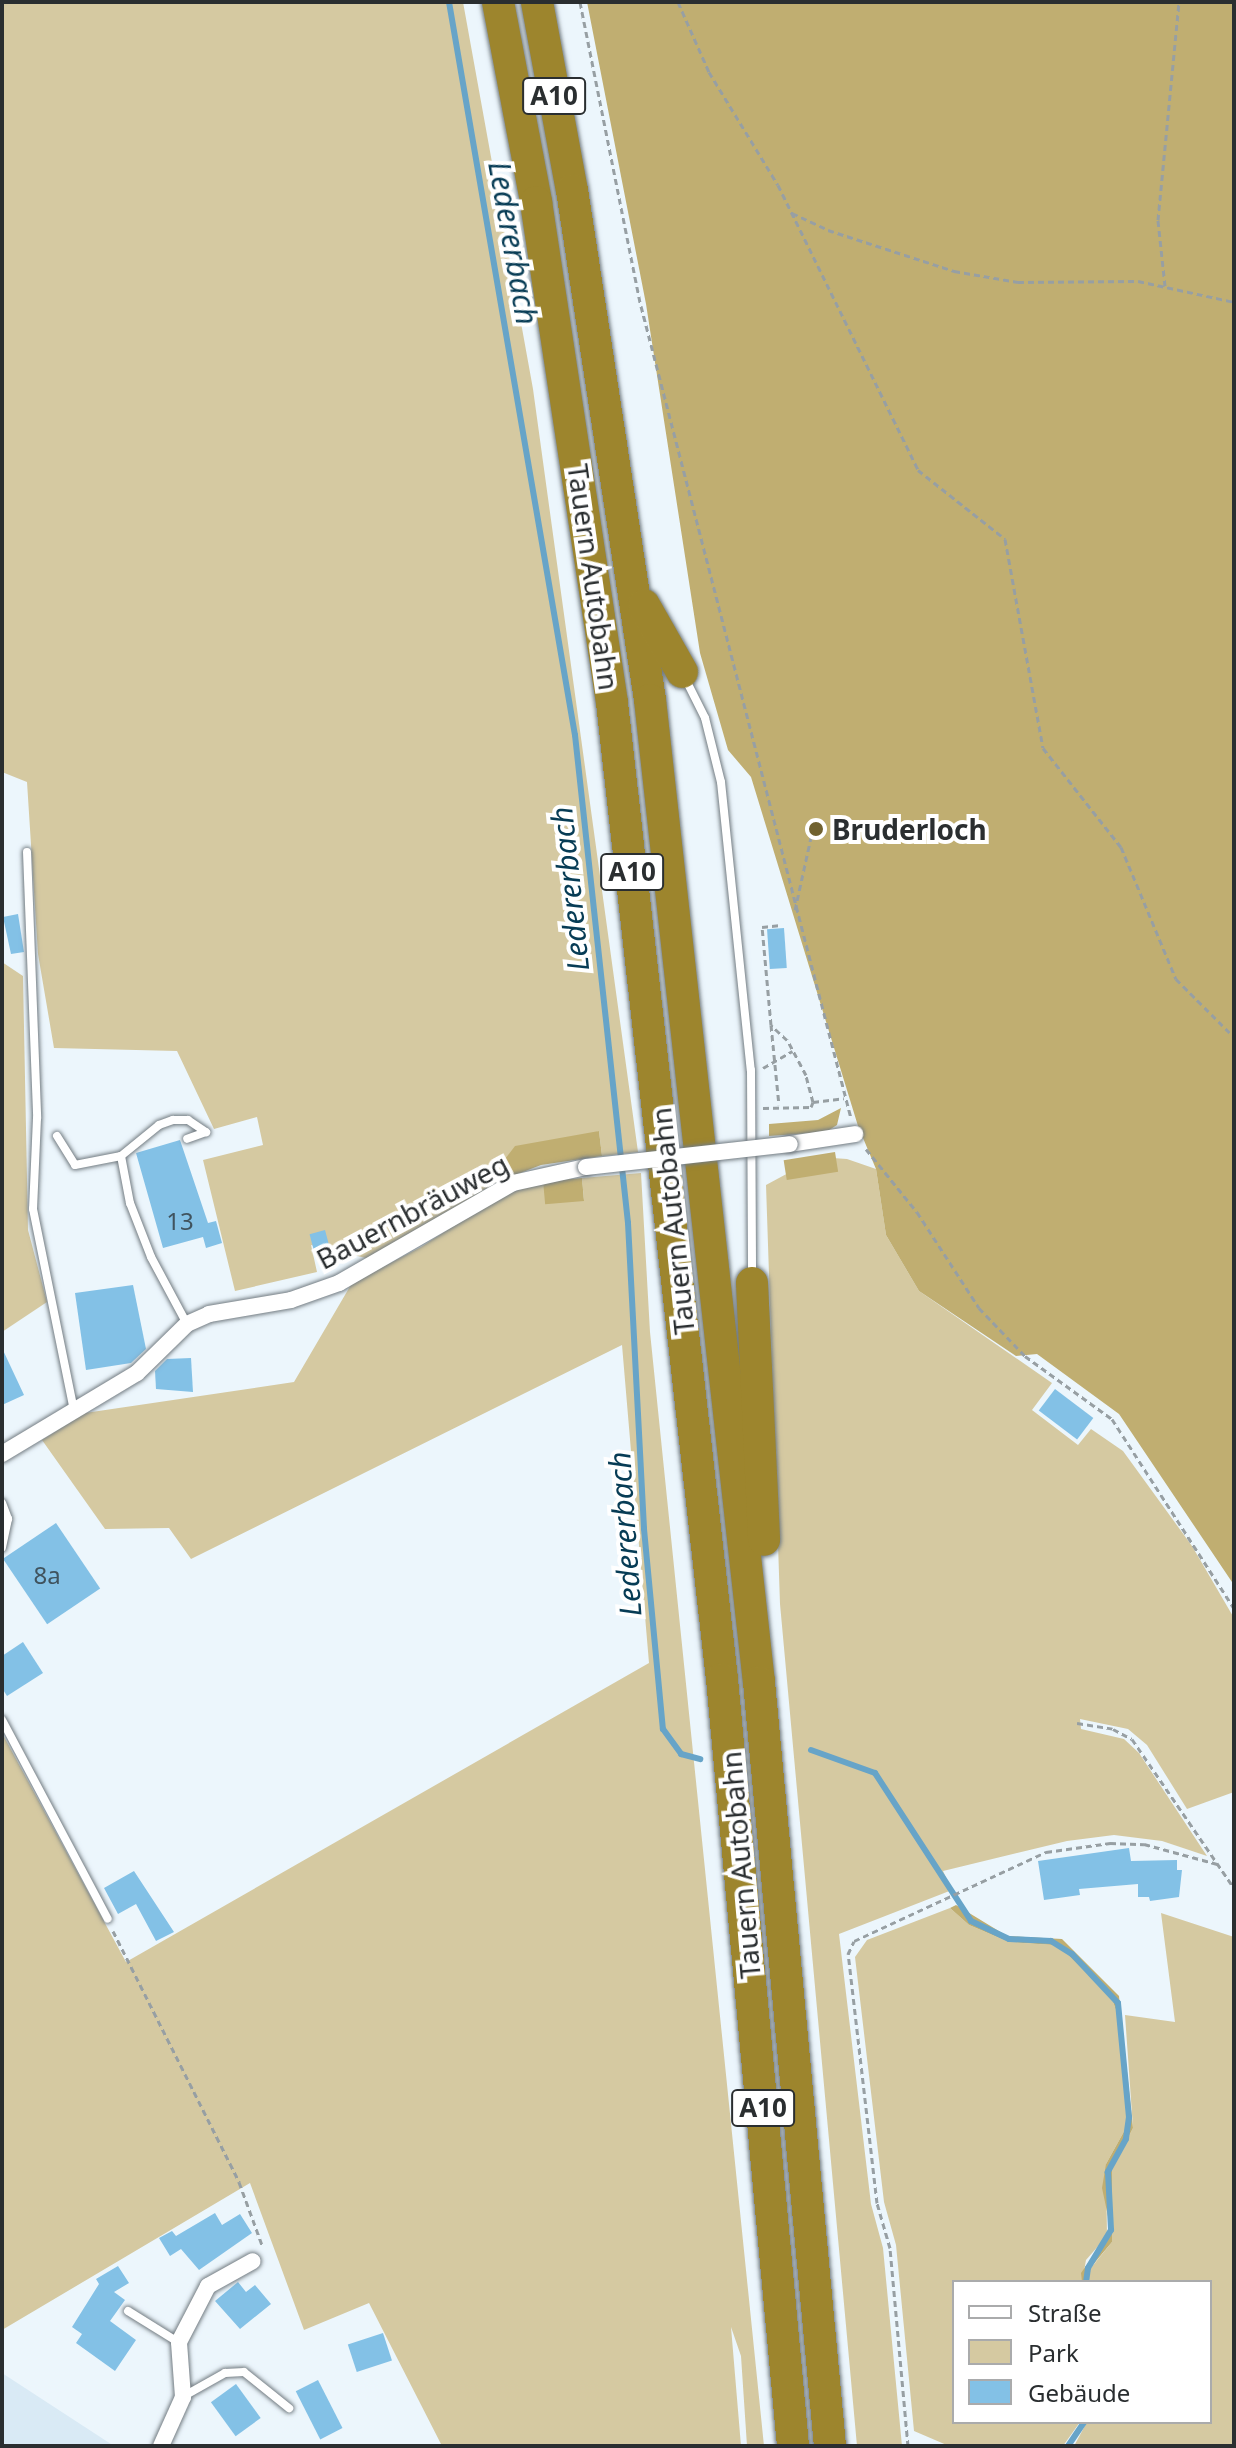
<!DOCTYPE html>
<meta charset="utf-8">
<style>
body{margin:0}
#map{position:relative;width:1236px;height:2448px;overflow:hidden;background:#ecf6fc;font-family:"Noto Sans",sans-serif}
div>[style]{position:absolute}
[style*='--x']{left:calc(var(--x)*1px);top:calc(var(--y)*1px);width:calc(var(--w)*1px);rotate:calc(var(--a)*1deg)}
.built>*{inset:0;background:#d9eaf5}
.green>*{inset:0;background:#d5c9a1}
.forest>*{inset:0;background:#c0ae71;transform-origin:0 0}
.stream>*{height:6px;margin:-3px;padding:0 3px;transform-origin:3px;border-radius:3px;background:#67a4c8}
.building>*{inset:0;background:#83c1e6;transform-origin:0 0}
.path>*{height:3px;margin-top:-1.5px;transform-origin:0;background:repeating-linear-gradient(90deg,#979fa3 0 6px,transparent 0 10px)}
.roads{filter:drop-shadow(0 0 2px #737c82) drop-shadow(0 0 2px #737c82)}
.service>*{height:8px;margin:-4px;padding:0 4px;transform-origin:4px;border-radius:4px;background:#fff}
.minor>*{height:16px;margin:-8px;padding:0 8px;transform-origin:8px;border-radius:8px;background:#fff}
.motorway>*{height:32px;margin:-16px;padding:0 16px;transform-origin:16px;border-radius:16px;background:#9d852d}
.bridges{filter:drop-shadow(0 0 2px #737c82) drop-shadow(0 0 2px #737c82)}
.minor-bridge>*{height:16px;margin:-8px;padding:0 8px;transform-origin:8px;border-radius:8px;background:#fff}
.dots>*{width:22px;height:22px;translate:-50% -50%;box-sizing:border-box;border:4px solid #fff;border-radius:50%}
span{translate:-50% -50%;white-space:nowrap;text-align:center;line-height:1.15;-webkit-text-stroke:8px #fff;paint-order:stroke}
.number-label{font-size:24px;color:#40535e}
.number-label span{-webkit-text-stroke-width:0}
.shield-label span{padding:2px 6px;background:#fff;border:2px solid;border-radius:6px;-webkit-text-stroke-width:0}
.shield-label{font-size:26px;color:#2a2e30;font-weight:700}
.street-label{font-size:28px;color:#2a2e30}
.poi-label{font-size:28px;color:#2a2e30;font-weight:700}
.left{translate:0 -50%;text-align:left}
.water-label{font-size:30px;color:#073c55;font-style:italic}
.frame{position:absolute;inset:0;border:4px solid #2a2e30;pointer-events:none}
.legend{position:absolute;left:952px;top:2280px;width:260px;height:144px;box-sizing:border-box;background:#fff;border:2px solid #aaabac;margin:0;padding:10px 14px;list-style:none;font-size:24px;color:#2a2e30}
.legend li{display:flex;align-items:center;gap:16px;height:40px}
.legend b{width:40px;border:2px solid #aaabac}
</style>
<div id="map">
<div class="built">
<div style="clip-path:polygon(2px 2373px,114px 2446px,2px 2446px)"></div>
</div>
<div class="green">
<div style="clip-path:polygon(2px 2px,463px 2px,533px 389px,638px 1152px,602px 1156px,599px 1131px,492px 1176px,497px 1182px,370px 1259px,311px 1245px,317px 1272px,235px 1291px,203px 1160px,263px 1145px,257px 1117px,214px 1129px,177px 1051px,54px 1048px,38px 954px,27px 782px,2px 772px)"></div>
<div style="clip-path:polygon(2px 962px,23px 976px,28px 1230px,47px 1302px,2px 1332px)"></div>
<div style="clip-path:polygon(818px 1157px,847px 1159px,876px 1169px,886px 1235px,919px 1291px,1052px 1383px,1032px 1410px,1078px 1445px,1091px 1429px,1123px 1451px,1192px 1546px,1234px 1618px,1234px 1792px,1187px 1809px,1147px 1745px,1128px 1729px,1080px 1719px,1081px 1729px,1124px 1739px,1139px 1753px,1207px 1856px,1162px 1841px,1114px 1835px,1067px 1841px,943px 1871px,952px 1890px,839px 1934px,871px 2204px,883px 2248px,902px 2446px,857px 2446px,780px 1604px,766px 1185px)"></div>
<div style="clip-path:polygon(641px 1173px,650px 1332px,764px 2446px,747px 2446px,741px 2356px,731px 2327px,741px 2446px,442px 2446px,369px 2303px,304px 2330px,250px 2183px,2px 2330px,2px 1733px,126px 1962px,649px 1663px,622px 1345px,191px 1559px,169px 1528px,105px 1529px,42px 1440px,85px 1413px,294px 1382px,352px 1283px,421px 1247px,500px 1196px,543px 1182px,584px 1200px,582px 1178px)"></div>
<div style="clip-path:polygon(950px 1908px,969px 1925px,1009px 1942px,1053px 1945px,1064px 1951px,1112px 1999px,1118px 2016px,1127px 2126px,1106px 2164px,1107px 2236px,1086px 2260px,1082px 2282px,954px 2282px,954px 2422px,1080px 2422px,1063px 2446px,949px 2446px,914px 2431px,896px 2245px,884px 2202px,855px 1957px,867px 1940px)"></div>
<div style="clip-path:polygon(1161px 1913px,1234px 1937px,1234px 2446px,1074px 2446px,1087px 2422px,1210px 2422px,1210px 2282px,1090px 2282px,1086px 2274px,1112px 2242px,1112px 2170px,1133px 2128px,1125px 2015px,1175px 2022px)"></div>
</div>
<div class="forest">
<div style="clip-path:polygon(587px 2px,1234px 2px,1234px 1585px,1119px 1414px,1037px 1354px,1016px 1356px,919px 1291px,886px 1235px,876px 1169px,858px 1126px,751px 777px,728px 750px,700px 653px,646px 304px)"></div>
<div style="clip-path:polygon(841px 1108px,837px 1125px,826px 1132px,769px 1136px,769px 1124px,818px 1120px)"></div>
<div style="clip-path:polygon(599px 1131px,602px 1156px,541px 1165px,497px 1182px,492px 1176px,515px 1146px)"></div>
<div style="left:835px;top:1152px;width:20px;height:52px;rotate:81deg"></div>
<div style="left:582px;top:1178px;width:23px;height:39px;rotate:85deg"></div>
<div style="clip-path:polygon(956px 1905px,1007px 1936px,1062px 1939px,1119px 1996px,1133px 2128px,1112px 2170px,1112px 2242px,1086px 2273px,1090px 2282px,1082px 2282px,1081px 2273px,1107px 2236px,1109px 2221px,1102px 2188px,1106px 2164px,1127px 2126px,1118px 2016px,1112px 1999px,1064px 1951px,1053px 1945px,1009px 1942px,969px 1925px,950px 1908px)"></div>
</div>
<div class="stream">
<div style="--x:449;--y:2;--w:744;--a:80.25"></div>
<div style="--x:575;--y:735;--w:491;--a:83.8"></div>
<div style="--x:628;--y:1223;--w:306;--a:87"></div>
<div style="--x:644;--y:1529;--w:201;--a:84.6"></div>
<div style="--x:663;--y:1729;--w:31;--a:54"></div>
<div style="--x:681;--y:1754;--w:20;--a:15"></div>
<div style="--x:811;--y:1750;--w:68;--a:19.8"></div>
<div style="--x:875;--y:1773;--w:176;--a:57"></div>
<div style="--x:971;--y:1921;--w:42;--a:25.3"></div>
<div style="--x:1009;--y:1939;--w:42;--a:2.7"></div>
<div style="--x:1051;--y:1941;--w:25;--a:32"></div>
<div style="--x:1072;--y:1954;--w:67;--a:46.8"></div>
<div style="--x:1118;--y:2003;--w:115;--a:84.5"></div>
<div style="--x:1129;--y:2117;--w:22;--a:98"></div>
<div style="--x:1126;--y:2139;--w:38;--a:119"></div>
<div style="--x:1108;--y:2172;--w:58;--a:87"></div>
<div style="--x:1111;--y:2230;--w:44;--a:121.2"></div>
<div style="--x:1088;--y:2268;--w:14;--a:98"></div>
<div style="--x:1068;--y:2446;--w:29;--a:-56"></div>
</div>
<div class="building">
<div style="clip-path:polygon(18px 914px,24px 952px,11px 954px,3px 917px)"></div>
<div style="left:784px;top:928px;width:40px;height:17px;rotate:86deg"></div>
<div style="clip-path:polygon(180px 1140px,208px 1223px,216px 1221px,222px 1243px,206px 1248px,203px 1237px,163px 1248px,136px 1153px)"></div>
<div style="left:325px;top:1230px;width:24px;height:16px;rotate:75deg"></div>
<div style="clip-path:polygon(133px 1285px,146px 1349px,131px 1363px,86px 1370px,75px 1293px)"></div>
<div style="clip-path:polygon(2px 1348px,24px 1395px,2px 1405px)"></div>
<div style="clip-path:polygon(191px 1358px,193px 1392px,156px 1389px,155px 1371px,167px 1359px)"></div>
<div style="left:1055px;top:1389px;width:48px;height:27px;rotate:37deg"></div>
<div style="left:56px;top:1523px;width:79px;height:64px;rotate:56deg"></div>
<div style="clip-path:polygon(23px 1642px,43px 1673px,7px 1696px,2px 1688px,2px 1656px)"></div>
<div style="clip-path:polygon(1129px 1848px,1131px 1861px,1177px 1860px,1177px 1870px,1182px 1870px,1179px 1897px,1150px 1901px,1149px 1897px,1138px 1897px,1138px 1884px,1079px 1889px,1080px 1895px,1044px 1900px,1038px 1861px)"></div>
<div style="clip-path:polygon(134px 1871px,174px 1932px,156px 1941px,136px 1904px,118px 1914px,104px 1888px)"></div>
<div style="clip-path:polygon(215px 2213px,222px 2225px,240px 2214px,252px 2233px,199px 2270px,181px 2249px,170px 2256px,159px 2238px,172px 2231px,176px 2236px)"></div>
<div style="clip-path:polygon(118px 2266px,129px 2283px,114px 2292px,125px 2300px,110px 2321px,136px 2340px,115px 2371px,76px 2343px,82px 2334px,72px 2327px,99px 2284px,96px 2279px)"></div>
<div style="clip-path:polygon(238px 2282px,246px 2292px,255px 2285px,271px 2304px,240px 2329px,215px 2301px)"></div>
<div style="left:383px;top:2333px;width:29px;height:37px;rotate:72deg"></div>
<div style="left:318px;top:2380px;width:54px;height:25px;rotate:63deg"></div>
<div style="left:236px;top:2384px;width:42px;height:31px;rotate:54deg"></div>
</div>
<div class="path">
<div style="--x:580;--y:2;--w:310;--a:78.7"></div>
<div style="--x:641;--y:306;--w:839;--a:75.5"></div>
<div style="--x:678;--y:2;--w:77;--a:66.1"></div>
<div style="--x:709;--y:72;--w:132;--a:58.6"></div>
<div style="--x:778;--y:185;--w:318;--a:63.8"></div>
<div style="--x:918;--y:470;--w:111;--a:38.4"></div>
<div style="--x:1005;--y:539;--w:212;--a:79.7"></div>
<div style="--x:1043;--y:748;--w:126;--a:51.8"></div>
<div style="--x:1121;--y:847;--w:143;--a:67.4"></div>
<div style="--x:1176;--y:979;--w:82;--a:45"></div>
<div style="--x:792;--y:213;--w:40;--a:25"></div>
<div style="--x:828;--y:230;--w:133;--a:18"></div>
<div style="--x:954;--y:271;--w:65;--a:9.8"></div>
<div style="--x:1018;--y:282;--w:120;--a:-0.5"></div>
<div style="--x:1138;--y:281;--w:98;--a:12.3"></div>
<div style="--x:1165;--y:286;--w:66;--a:-96.1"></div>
<div style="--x:1158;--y:220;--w:219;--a:-84.5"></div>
<div style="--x:795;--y:910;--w:84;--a:-77.6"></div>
<div style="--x:771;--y:1025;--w:80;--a:84.3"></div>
<div style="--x:763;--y:1068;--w:34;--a:-30"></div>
<div style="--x:813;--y:1102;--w:31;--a:-7"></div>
<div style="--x:763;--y:1108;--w:48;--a:-1.2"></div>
<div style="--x:811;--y:1107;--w:5;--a:-68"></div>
<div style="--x:813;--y:1102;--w:28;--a:-105"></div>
<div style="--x:806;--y:1075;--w:40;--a:-118"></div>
<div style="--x:787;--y:1040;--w:22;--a:-137"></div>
<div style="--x:771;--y:1025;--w:98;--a:-95.2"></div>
<div style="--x:762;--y:927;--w:19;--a:-6"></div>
<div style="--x:866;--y:1149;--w:81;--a:51"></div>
<div style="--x:917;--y:1212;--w:114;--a:57.1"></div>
<div style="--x:979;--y:1308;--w:66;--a:46.2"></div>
<div style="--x:1025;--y:1356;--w:107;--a:35.9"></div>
<div style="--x:1112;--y:1419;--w:225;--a:57.2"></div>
<div style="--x:1077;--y:1723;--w:36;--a:9"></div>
<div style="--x:1113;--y:1729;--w:21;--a:28"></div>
<div style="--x:1132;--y:1739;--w:181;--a:55.6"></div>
<div style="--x:113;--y:1931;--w:281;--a:63.3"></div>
<div style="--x:239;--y:2182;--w:67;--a:69.9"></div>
<div style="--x:908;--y:2446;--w:199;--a:-95.2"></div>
<div style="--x:890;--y:2248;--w:47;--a:-106.1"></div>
<div style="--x:877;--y:2203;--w:251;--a:-96.6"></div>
<div style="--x:848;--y:1954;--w:14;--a:-65"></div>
<div style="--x:854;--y:1941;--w:212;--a:-24.9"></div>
<div style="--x:1046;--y:1852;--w:65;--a:-8"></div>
<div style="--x:1110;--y:1843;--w:34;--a:2"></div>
<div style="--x:1144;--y:1844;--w:76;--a:15.3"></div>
</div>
<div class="roads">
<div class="service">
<div style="--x:684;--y:676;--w:47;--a:63.4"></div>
<div style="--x:705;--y:718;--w:66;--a:76"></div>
<div style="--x:721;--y:782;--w:290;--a:84.1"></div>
<div style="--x:751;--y:1070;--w:208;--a:89.7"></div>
<div style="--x:27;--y:852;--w:266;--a:87.8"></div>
<div style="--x:37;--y:1118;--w:91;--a:92.5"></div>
<div style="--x:33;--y:1209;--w:205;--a:78.5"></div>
<div style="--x:57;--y:1136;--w:34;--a:58"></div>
<div style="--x:75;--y:1165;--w:47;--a:-11.1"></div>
<div style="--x:121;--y:1156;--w:49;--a:-39.2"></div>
<div style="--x:159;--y:1125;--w:15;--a:-20"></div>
<div style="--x:173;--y:1120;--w:15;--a:0"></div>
<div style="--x:188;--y:1120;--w:22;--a:34"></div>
<div style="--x:206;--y:1132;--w:20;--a:160"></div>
<div style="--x:121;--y:1156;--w:48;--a:79.2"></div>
<div style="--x:130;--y:1203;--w:58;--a:68.7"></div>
<div style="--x:151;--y:1257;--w:76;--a:61.8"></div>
<div style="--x:2;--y:1503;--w:17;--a:69"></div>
<div style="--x:8;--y:1519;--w:29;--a:102"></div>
<div style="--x:2;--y:1720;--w:225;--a:62"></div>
<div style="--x:128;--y:2311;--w:59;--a:31.8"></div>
<div style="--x:184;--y:2396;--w:47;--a:-29.3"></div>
<div style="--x:225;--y:2373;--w:19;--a:-3"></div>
<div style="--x:244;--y:2372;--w:58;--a:38.7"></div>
</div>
<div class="minor">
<div style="--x:790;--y:1144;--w:66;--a:-8.7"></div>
<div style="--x:2;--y:1454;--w:157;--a:-31"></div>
<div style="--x:137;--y:1373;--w:70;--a:-44.4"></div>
<div style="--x:187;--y:1324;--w:24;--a:-24"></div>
<div style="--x:209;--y:1314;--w:83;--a:-9.7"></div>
<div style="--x:291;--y:1300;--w:51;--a:-19.5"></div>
<div style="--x:339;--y:1283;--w:201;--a:-29.9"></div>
<div style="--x:513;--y:1183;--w:75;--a:-12.4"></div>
<div style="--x:161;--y:2446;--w:54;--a:-65.8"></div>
<div style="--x:183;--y:2397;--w:55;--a:-94.2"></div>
<div style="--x:179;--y:2342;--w:63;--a:-62.6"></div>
<div style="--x:208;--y:2286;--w:51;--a:-29.1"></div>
</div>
<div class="motorway">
<div style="--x:498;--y:2;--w:204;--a:79.2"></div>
<div style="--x:536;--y:202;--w:507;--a:81.37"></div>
<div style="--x:612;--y:703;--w:982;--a:83.57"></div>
<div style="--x:722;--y:1679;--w:770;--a:84.71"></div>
<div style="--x:537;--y:2;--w:191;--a:79.5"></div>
<div style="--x:572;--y:190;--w:516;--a:81.3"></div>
<div style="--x:650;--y:700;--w:988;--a:83.67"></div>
<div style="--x:759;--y:1682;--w:767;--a:84.69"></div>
<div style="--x:644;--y:605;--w:77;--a:60.4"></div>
<div style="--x:752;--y:1283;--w:257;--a:87.3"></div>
</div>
</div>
<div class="bridges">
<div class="minor-bridge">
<div style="--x:586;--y:1167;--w:205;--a:-6.4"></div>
</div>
</div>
<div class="dots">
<div style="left:816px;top:829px;background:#716230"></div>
</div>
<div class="number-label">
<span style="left:180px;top:1221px">13</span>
<span style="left:47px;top:1575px">8a</span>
</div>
<div class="shield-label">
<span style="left:554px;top:96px">A10</span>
<span style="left:632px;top:872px">A10</span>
<span style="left:763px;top:2108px">A10</span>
</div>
<div class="street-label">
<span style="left:594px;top:577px;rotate:82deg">Tauern Autobahn</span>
<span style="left:412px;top:1211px;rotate:-28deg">Bauernbräuweg</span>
<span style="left:672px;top:1221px;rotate:-96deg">Tauern Autobahn</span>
<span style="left:740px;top:1865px;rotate:-95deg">Tauern Autobahn</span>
</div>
<div class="poi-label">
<span class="left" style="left:832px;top:829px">Bruderloch</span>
</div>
<div class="water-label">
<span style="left:513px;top:243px;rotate:80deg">Ledererbach</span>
<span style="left:570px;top:889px;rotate:-96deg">Ledererbach</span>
<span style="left:625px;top:1534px;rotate:-94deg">Ledererbach</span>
</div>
<div class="frame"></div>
<ul class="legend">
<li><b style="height:10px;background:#fff"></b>Straße</li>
<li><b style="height:22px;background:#d5c9a1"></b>Park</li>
<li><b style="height:22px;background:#83c1e6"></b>Gebäude</li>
</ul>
</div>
